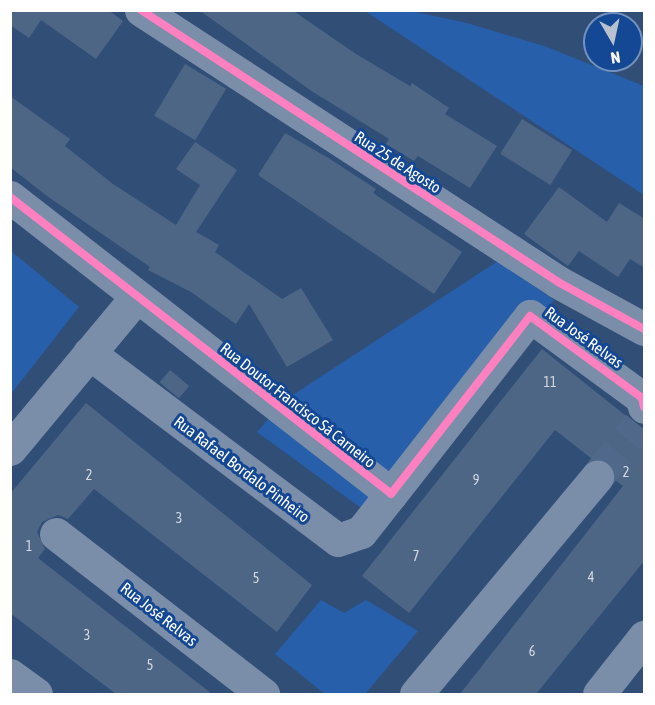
<!DOCTYPE html>
<meta charset="utf-8">
<style>
body{margin:0}
#map{position:relative;width:655px;height:705px;overflow:hidden;background:#314e77;font-family:"Asap Condensed",sans-serif}
div>[style]{position:absolute}
[style*='--x']{left:calc(var(--x)*1px);top:calc(var(--y)*1px);width:calc(var(--w)*1px);rotate:calc(var(--a)*1deg)}
.green>*{inset:0;background:#275fab}
.building>*{inset:0;background:#4e6686;transform-origin:0 0}
.minor-tunnel>*{height:33px;margin-top:-16.5px;transform-origin:0;background:repeating-linear-gradient(90deg,#50698b 0 33px,transparent 0 49px)}
.minor>*{height:33px;margin:-16.5px;padding:0 16.5px;transform-origin:16.5px;border-radius:16.5px;background:#7a8ea9}
.tertiary>*{height:33px;margin:-16.5px;padding:0 16.5px;transform-origin:16.5px;border-radius:16.5px;background:#7a8ea9}
.cycleway>*{height:8px;margin:-4px;padding:0 4px;transform-origin:4px;border-radius:4px;background:#ff80c0}
span{translate:-50% -50%;white-space:nowrap;text-align:center;line-height:1.15;-webkit-text-stroke:6px #144894;paint-order:stroke}
.number-label{font-size:14px;color:#d3d9e1}
.number-label span{-webkit-text-stroke-width:0}
.street-label{font-size:16px;color:#fff}
.frame{position:absolute;inset:0;border:12px solid #fff;pointer-events:none}
.north{position:absolute;left:583px;top:12px;width:60px;height:60px;box-sizing:border-box;background:#144894;border:2px solid #7291bf;border-radius:50%;rotate:171deg;font-size:16px;font-weight:700;line-height:24px;text-align:center;color:#fff}
.north::after{content:'';display:block;margin:auto;width:21px;height:27px;background:#b7c1cf;clip-path:polygon(50% 0,100% 100%,50% 72%,0 100%)}
</style>
<div id="map">
<div class="green">
<div style="clip-path:polygon(365px 11px,411px 11px,467px 23px,547px 47px,644px 86px,644px 195px)"></div>
<div style="clip-path:polygon(11px 251px,79px 307px,11px 394px)"></div>
<div style="clip-path:polygon(498px 261px,554px 300px,394px 501px,361px 508px,257px 432px,285px 400px)"></div>
<div style="clip-path:polygon(321px 600px,344px 613px,366px 600px,418px 631px,365px 694px,325px 694px,275px 654px)"></div>
</div>
<div class="building">
<div style="clip-path:polygon(10px 10px,108px 10px,123px 21px,96px 59px,41px 20px,29px 38px,10px 25px)"></div>
<div style="clip-path:polygon(199px 10px,292px 10px,356px 54px,410px 86px,412px 83px,449px 108px,445px 114px,497px 146px,470px 188px,418px 156px,414px 161px,386px 144px,389px 139px,310px 90px)"></div>
<div style="left:185px;top:64px;width:48px;height:60px;rotate:31deg"></div>
<div style="clip-path:polygon(10px 96px,70px 139px,65px 146px,113px 184px,176px 225px,200px 185px,176px 169px,195px 142px,237px 170px,196px 232px,219px 245px,215px 252px,282px 299px,301px 288px,333px 340px,287px 367px,249px 304px,236px 324px,191px 292px,148px 270px,150px 267px,47px 196px,10px 167px)"></div>
<div style="left:522px;top:119px;width:59px;height:41px;rotate:32deg"></div>
<div style="clip-path:polygon(285px 133px,330px 159px,376px 189px,373px 193px,462px 252px,434px 294px,258px 175px)"></div>
<div style="clip-path:polygon(559px 187px,607px 222px,619px 203px,645px 219px,645px 268px,630px 259px,618px 277px,579px 251px,568px 266px,524px 234px)"></div>
<div style="clip-path:polygon(542px 349px,645px 431px,645px 560px,536px 694px,460px 694px,623px 486px,615px 480px,609px 463px,592px 459px,555px 430px,409px 613px,362px 576px)"></div>
<div style="left:170px;top:370px;width:25px;height:16px;rotate:40deg"></div>
<div style="clip-path:polygon(86px 403px,312px 585px,277px 632px,94px 489px,68px 519px,58px 515px,42px 522px,37px 532px,45px 549px,38px 558px,212px 694px,116px 694px,10px 613px,10px 494px)"></div>
</div>
<div class="minor-tunnel">
<div style="--x:597;--y:477;--w:67;--a:-51.1"></div>
</div>
<div class="minor">
<div style="--x:141;--y:10;--w:498;--a:33.1"></div>
<div style="--x:558;--y:282;--w:98;--a:28.7"></div>
<div style="--x:10;--y:197;--w:483;--a:37.9"></div>
<div style="--x:391;--y:494;--w:226;--a:-52"></div>
<div style="--x:530;--y:316;--w:139;--a:36.2"></div>
<div style="--x:642;--y:398;--w:9;--a:77"></div>
<div style="--x:89;--y:353;--w:311;--a:36.9"></div>
<div style="--x:338;--y:540;--w:24;--a:-19"></div>
<div style="--x:361;--y:532;--w:48;--a:-51.7"></div>
<div style="--x:10;--y:449;--w:197;--a:-50.3"></div>
<div style="--x:56;--y:534;--w:262;--a:37.7"></div>
<div style="--x:10;--y:675;--w:32;--a:36"></div>
<div style="--x:416;--y:694;--w:283;--a:-50.2"></div>
</div>
<div class="tertiary">
<div style="--x:599;--y:694;--w:73;--a:-51.7"></div>
</div>
<div class="cycleway">
<div style="--x:141;--y:10;--w:498;--a:33.1"></div>
<div style="--x:558;--y:282;--w:98;--a:28.7"></div>
<div style="--x:10;--y:197;--w:483;--a:37.9"></div>
<div style="--x:391;--y:494;--w:226;--a:-52"></div>
<div style="--x:530;--y:316;--w:139;--a:36.2"></div>
<div style="--x:642;--y:398;--w:9;--a:77"></div>
</div>
<div class="number-label">
<span style="left:550px;top:382px">11</span>
<span style="left:626px;top:472px">2</span>
<span style="left:89px;top:475px">2</span>
<span style="left:476px;top:480px">9</span>
<span style="left:179px;top:518px">3</span>
<span style="left:29px;top:546px">1</span>
<span style="left:416px;top:556px">7</span>
<span style="left:591px;top:577px">4</span>
<span style="left:256px;top:578px">5</span>
<span style="left:87px;top:635px">3</span>
<span style="left:532px;top:651px">6</span>
<span style="left:150px;top:665px">5</span>
</div>
<div class="street-label">
<span style="left:398px;top:162px;rotate:33deg">Rua 25 de Agosto</span>
<span style="left:584px;top:337px;rotate:36deg">Rua José Relvas</span>
<span style="left:298px;top:405px;rotate:38deg">Rua Doutor Francisco Sá Carneiro</span>
<span style="left:242px;top:469px;rotate:37deg">Rua Rafael Bordalo Pinheiro</span>
<span style="left:159px;top:614px;rotate:38deg">Rua José Relvas</span>
</div>
<div class="frame"></div>
<div class="north">N</div>
</div>
